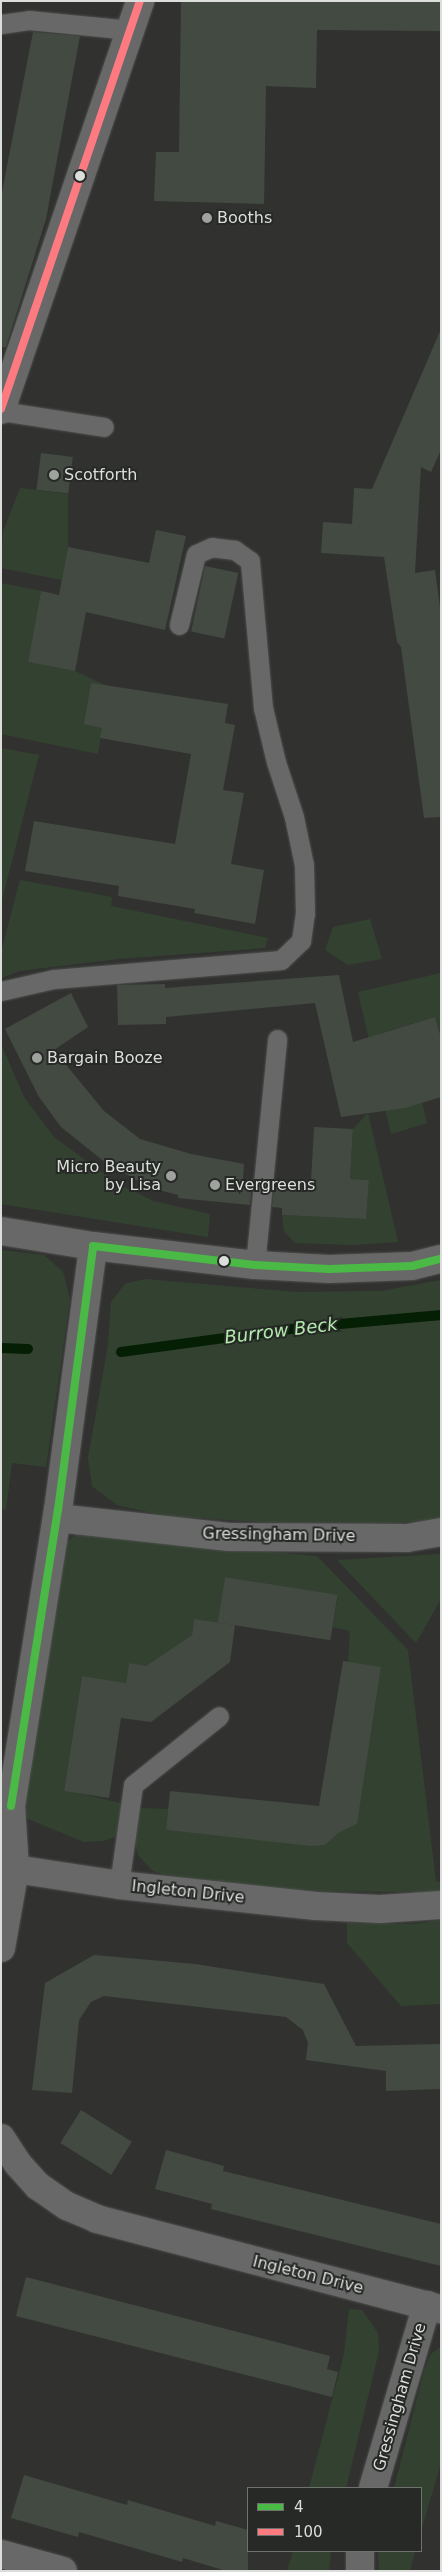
<!DOCTYPE html>
<style>
body{margin:0}
#map{position:relative;width:442px;height:2572px;overflow:hidden;background:#313230;font-family:"DejaVu Sans",sans-serif}
div>[style]{position:absolute}
[style*='--x']{left:calc(var(--x)*1px);top:calc(var(--y)*1px);width:calc(var(--w)*1px);rotate:calc(var(--a)*1deg)}
.green>*{inset:0;background:#334230}
.stream>*{height:10px;margin:-5px;padding:0 5px;transform-origin:5px;border-radius:5px;background:#041f04}
.building>*{inset:0;background:#434a42;transform-origin:0 0}
.roads{filter:drop-shadow(0 0 1px #4c4e4c) drop-shadow(0 0 1px #4c4e4c)}
.service>*{height:19px;margin:-9.5px;padding:0 9.5px;transform-origin:9.5px;border-radius:9.5px;background:#676867}
.minor>*{height:28px;margin:-14px;padding:0 14px;transform-origin:14px;border-radius:14px;background:#676867}
.tertiary>*{height:28px;margin:-14px;padding:0 14px;transform-origin:14px;border-radius:14px;background:#676867}
.bus-1>*{height:8px;margin:-4px;padding:0 4px;transform-origin:4px;border-radius:4px;background:#4bb946}
.bus-2>*{height:8px;margin:-4px;padding:0 4px;transform-origin:4px;border-radius:4px;background:#fe7a81}
.dots>*{width:14px;height:14px;translate:-50% -50%;box-sizing:border-box;border:2px solid #262926;border-radius:50%}
span{translate:-50% -50%;white-space:nowrap;text-align:center;line-height:1.15;-webkit-text-stroke:4px #262926;paint-order:stroke}
.poi-label{font-size:16px;color:#dcdedc}
.left{translate:0 -50%;text-align:left}
.right{translate:-100% -50%;text-align:right}
.street-label{font-size:16px;color:#dcdedc}
.water-label{font-size:18px;color:#b3eaad;font-style:italic}
.frame{position:absolute;inset:0;border:2px solid #dcdedc;pointer-events:none}
.legend{position:absolute;left:247px;top:2487px;width:175px;height:65px;box-sizing:border-box;background:#262926;border:1px solid #6f716f;margin:0;padding:6px 9px;list-style:none;font-size:15px;color:#dcdedc}
.legend li{display:flex;align-items:center;gap:10px;height:25px}
.legend b{width:25px;border:1px solid #6f716f}
</style>
<div id="map">
<div class="green">
<div style="clip-path:polygon(20px 488px,68px 494px,68px 547px,62px 580px,1px 568px,3px 532px)"></div>
<div style="clip-path:polygon(1px 583px,41px 591px,28px 662px,75px 671px,109px 687px,98px 754px,1px 734px)"></div>
<div style="clip-path:polygon(1px 748px,39px 755px,1px 904px)"></div>
<div style="clip-path:polygon(20px 880px,112px 897px,111px 906px,268px 938px,265px 948px,118px 959px,20px 971px,1px 978px,1px 952px)"></div>
<div style="clip-path:polygon(370px 919px,382px 959px,348px 965px,325px 950px,333px 927px)"></div>
<div style="clip-path:polygon(441px 973px,441px 1034px,435px 1017px,378px 1034px,401px 1109px,422px 1102px,427px 1123px,391px 1134px,358px 992px)"></div>
<div style="clip-path:polygon(1px 1044px,24px 1097px,54px 1137px,115px 1182px,153px 1201px,210px 1214px,208px 1237px,1px 1204px)"></div>
<div style="clip-path:polygon(368px 1113px,398px 1242px,353px 1245px,295px 1243px,284px 1231px,282px 1215px,366px 1219px,369px 1180px,350px 1179px,353px 1129px)"></div>
<div style="clip-path:polygon(1px 1250px,44px 1255px,63px 1272px,70px 1299px,46px 1467px,12px 1463px,6px 1510px,1px 1509px)"></div>
<div style="clip-path:polygon(145px 1279px,296px 1292px,381px 1291px,441px 1280px,441px 1520px,339px 1527px,166px 1516px,117px 1505px,92px 1486px,88px 1458px,108px 1345px,111px 1302px,125px 1284px)"></div>
<div style="clip-path:polygon(76px 1534px,317px 1556px,408px 1650px,436px 1882px,441px 1882px,441px 1892px,279px 1891px,165px 1875px,153px 1871px,138px 1855px,135px 1843px,139px 1808px,168px 1809px,166px 1830px,314px 1845px,338px 1833px,358px 1815px,381px 1667px,348px 1662px,350px 1631px,333px 1627px,338px 1595px,225px 1577px,218px 1623px,194px 1619px,192px 1635px,146px 1666px,129px 1664px,126px 1683px,82px 1676px,64px 1790px,125px 1804px,120px 1835px,103px 1841px,84px 1842px,28px 1819px,22px 1812px,67px 1542px)"></div>
<div style="clip-path:polygon(441px 1554px,441px 1599px,416px 1643px,337px 1560px)"></div>
<div style="clip-path:polygon(441px 1920px,441px 2004px,401px 2006px,347px 1943px,347px 1923px,415px 1924px)"></div>
<div style="clip-path:polygon(349px 2309px,362px 2310px,369px 2320px,378px 2333px,379px 2351px,346px 2488px,309px 2488px,344px 2354px)"></div>
<div style="clip-path:polygon(441px 2347px,441px 2463px,421px 2531px,421px 2488px,394px 2488px,424px 2371px,431px 2354px)"></div>
<div style="clip-path:polygon(293px 2551px,331px 2551px,329px 2571px,287px 2571px)"></div>
<div style="clip-path:polygon(378px 2551px,415px 2551px,410px 2571px,379px 2571px)"></div>
</div>
<div class="stream">
<div style="--x:1;--y:1348;--w:27;--a:2"></div>
<div style="--x:121;--y:1352;--w:187;--a:-7.7"></div>
<div style="--x:306;--y:1327;--w:136;--a:-5.1"></div>
</div>
<div class="building">
<div style="clip-path:polygon(181px 1px,441px 1px,441px 31px,317px 30px,316px 88px,266px 86px,264px 204px,154px 201px,156px 152px,179px 152px)"></div>
<div style="clip-path:polygon(33px 32px,80px 36px,46px 219px,6px 347px,1px 347px,1px 197px)"></div>
<div style="clip-path:polygon(441px 329px,441px 450px,431px 472px,421px 467px,415px 573px,435px 570px,441px 615px,441px 817px,424px 818px,401px 647px,397px 642px,384px 557px,321px 553px,323px 522px,352px 524px,354px 488px,372px 489px)"></div>
<div style="left:41px;top:453px;width:32px;height:37px;rotate:7deg"></div>
<div style="clip-path:polygon(156px 530px,186px 536px,165px 630px,86px 612px,75px 671px,28px 662px,41px 591px,59px 595px,68px 547px,149px 563px)"></div>
<div style="left:205px;top:566px;width:34px;height:67px;rotate:12deg"></div>
<div style="clip-path:polygon(91px 683px,228px 704px,225px 723px,235px 725px,223px 790px,244px 793px,231px 864px,264px 870px,255px 924px,194px 913px,195px 909px,118px 896px,119px 886px,25px 871px,34px 821px,175px 844px,191px 754px,100px 738px,102px 728px,84px 724px)"></div>
<div style="clip-path:polygon(339px 975px,353px 1042px,435px 1017px,441px 1037px,441px 1097px,405px 1108px,341px 1117px,315px 1003px,166px 1017px,166px 1024px,118px 1025px,117px 985px,165px 984px,165px 988px)"></div>
<div style="clip-path:polygon(71px 993px,88px 1027px,54px 1050px,104px 1111px,140px 1139px,191px 1154px,244px 1164px,243px 1179px,252px 1179px,250px 1205px,178px 1198px,178px 1195px,151px 1188px,106px 1163px,61px 1127px,39px 1097px,5px 1029px)"></div>
<div style="clip-path:polygon(314px 1127px,353px 1129px,350px 1179px,369px 1180px,366px 1219px,282px 1215px,282px 1208px,272px 1207px,275px 1180px,311px 1182px)"></div>
<div style="left:225px;top:1577px;width:114px;height:46px;rotate:9deg"></div>
<div style="clip-path:polygon(194px 1619px,235px 1625px,230px 1662px,151px 1722px,121px 1718px,109px 1798px,64px 1791px,82px 1676px,126px 1683px,129px 1663px,146px 1666px,192px 1635px)"></div>
<div style="clip-path:polygon(343px 1661px,381px 1667px,357px 1824px,338px 1833px,325px 1845px,312px 1846px,166px 1830px,170px 1791px,319px 1806px)"></div>
<div style="clip-path:polygon(94px 1955px,195px 1964px,324px 1984px,356px 2046px,441px 2044px,441px 2089px,386px 2091px,386px 2071px,306px 2060px,308px 2043px,303px 2030px,286px 2017px,104px 1996px,91px 2002px,79px 2020px,72px 2093px,32px 2090px,45px 1983px)"></div>
<div style="left:81px;top:2110px;width:60px;height:39px;rotate:32deg"></div>
<div style="clip-path:polygon(166px 2150px,224px 2166px,223px 2171px,441px 2224px,441px 2266px,211px 2209px,212px 2204px,155px 2189px)"></div>
<div style="clip-path:polygon(26px 2277px,330px 2356px,327px 2369px,338px 2372px,332px 2397px,16px 2316px)"></div>
<div style="clip-path:polygon(24px 2475px,127px 2505px,128px 2500px,215px 2526px,216px 2521px,248px 2530px,248px 2571px,226px 2571px,183px 2558px,182px 2562px,79px 2532px,78px 2537px,11px 2518px)"></div>
</div>
<div class="roads">
<div class="service">
<div style="--x:1;--y:24;--w:28;--a:-8"></div>
<div style="--x:29;--y:20;--w:102;--a:5.6"></div>
<div style="--x:1;--y:411;--w:104;--a:8.8"></div>
<div style="--x:1;--y:991;--w:54;--a:-12.8"></div>
<div style="--x:54;--y:979;--w:228;--a:-4.8"></div>
<div style="--x:281;--y:960;--w:28;--a:-44"></div>
<div style="--x:301;--y:941;--w:27;--a:-82"></div>
<div style="--x:305;--y:914;--w:49;--a:-91.2"></div>
<div style="--x:304;--y:865;--w:49;--a:-101.8"></div>
<div style="--x:294;--y:817;--w:58;--a:-108.1"></div>
<div style="--x:276;--y:762;--w:56;--a:-103.5"></div>
<div style="--x:263;--y:708;--w:148;--a:-95.1"></div>
<div style="--x:250;--y:561;--w:19;--a:-144"></div>
<div style="--x:235;--y:550;--w:23;--a:-173"></div>
<div style="--x:212;--y:547;--w:17;--a:156"></div>
<div style="--x:196;--y:554;--w:73;--a:103.5"></div>
<div style="--x:255;--y:1265;--w:227;--a:-84.4"></div>
<div style="--x:119;--y:1885;--w:101;--a:-82"></div>
<div style="--x:133;--y:1785;--w:110;--a:-38.7"></div>
</div>
<div class="minor">
<div style="--x:57;--y:1518;--w:173;--a:6.3"></div>
<div style="--x:229;--y:1537;--w:178;--a:0.3"></div>
<div style="--x:407;--y:1538;--w:35;--a:-10"></div>
<div style="--x:15;--y:1869;--w:105;--a:8.7"></div>
<div style="--x:119;--y:1885;--w:198;--a:6.1"></div>
<div style="--x:316;--y:1906;--w:64;--a:2.7"></div>
<div style="--x:380;--y:1909;--w:61;--a:-3.8"></div>
<div style="--x:1;--y:1948;--w:80;--a:-80"></div>
<div style="--x:15;--y:1869;--w:63;--a:-93.6"></div>
<div style="--x:11;--y:1806;--w:300;--a:-81"></div>
<div style="--x:58;--y:1510;--w:266;--a:-82.4"></div>
<div style="--x:1;--y:2138;--w:31;--a:57"></div>
<div style="--x:18;--y:2164;--w:30;--a:48"></div>
<div style="--x:38;--y:2186;--w:35;--a:35"></div>
<div style="--x:67;--y:2206;--w:33;--a:23"></div>
<div style="--x:97;--y:2219;--w:356;--a:14.7"></div>
<div style="--x:373;--y:2488;--w:191;--a:-73.6"></div>
<div style="--x:1;--y:2554;--w:64;--a:15.3"></div>
<div style="--x:360;--y:2571;--w:20;--a:-90"></div>
</div>
<div class="tertiary">
<div style="--x:1;--y:410;--w:432;--a:-71.2"></div>
<div style="--x:1;--y:1231;--w:93;--a:9.3"></div>
<div style="--x:93;--y:1246;--w:163;--a:6.7"></div>
<div style="--x:255;--y:1265;--w:74;--a:3.1"></div>
<div style="--x:329;--y:1269;--w:83;--a:-2.1"></div>
<div style="--x:412;--y:1266;--w:30;--a:-14"></div>
</div>
</div>
<div class="bus-1">
<div style="--x:93;--y:1246;--w:163;--a:6.7"></div>
<div style="--x:255;--y:1265;--w:74;--a:3.1"></div>
<div style="--x:329;--y:1269;--w:83;--a:-2.1"></div>
<div style="--x:412;--y:1266;--w:30;--a:-14"></div>
<div style="--x:11;--y:1806;--w:300;--a:-81"></div>
<div style="--x:58;--y:1510;--w:266;--a:-82.4"></div>
</div>
<div class="bus-2">
<div style="--x:1;--y:409;--w:431;--a:-71.2"></div>
</div>
<div class="dots">
<div style="left:80px;top:176px;background:#dcdedc"></div>
<div style="left:207px;top:218px;background:#a0a2a0"></div>
<div style="left:54px;top:475px;background:#a0a2a0"></div>
<div style="left:37px;top:1058px;background:#a0a2a0"></div>
<div style="left:171px;top:1176px;background:#a0a2a0"></div>
<div style="left:215px;top:1185px;background:#a0a2a0"></div>
<div style="left:224px;top:1261px;background:#dcdedc"></div>
</div>
<div class="poi-label">
<span class="left" style="left:217px;top:218px">Booths</span>
<span class="left" style="left:64px;top:475px">Scotforth</span>
<span class="left" style="left:47px;top:1058px">Bargain Booze</span>
<span class="right" style="left:161px;top:1176px">Micro Beauty<br>by Lisa</span>
<span class="left" style="left:225px;top:1185px">Evergreens</span>
</div>
<div class="street-label">
<span style="left:279px;top:1535px;rotate:1deg">Gressingham Drive</span>
<span style="left:188px;top:1892px;rotate:6deg">Ingleton Drive</span>
<span style="left:308px;top:2275px;rotate:14deg">Ingleton Drive</span>
<span style="left:400px;top:2397px;rotate:-74deg">Gressingham Drive</span>
</div>
<div class="water-label">
<span style="left:281px;top:1331px;rotate:-7deg">Burrow Beck</span>
</div>
<div class="frame"></div>
<ul class="legend">
<li><b style="height:6px;background:#4bb946"></b>4</li>
<li><b style="height:6px;background:#fe7a81"></b>100</li>
</ul>
</div>
